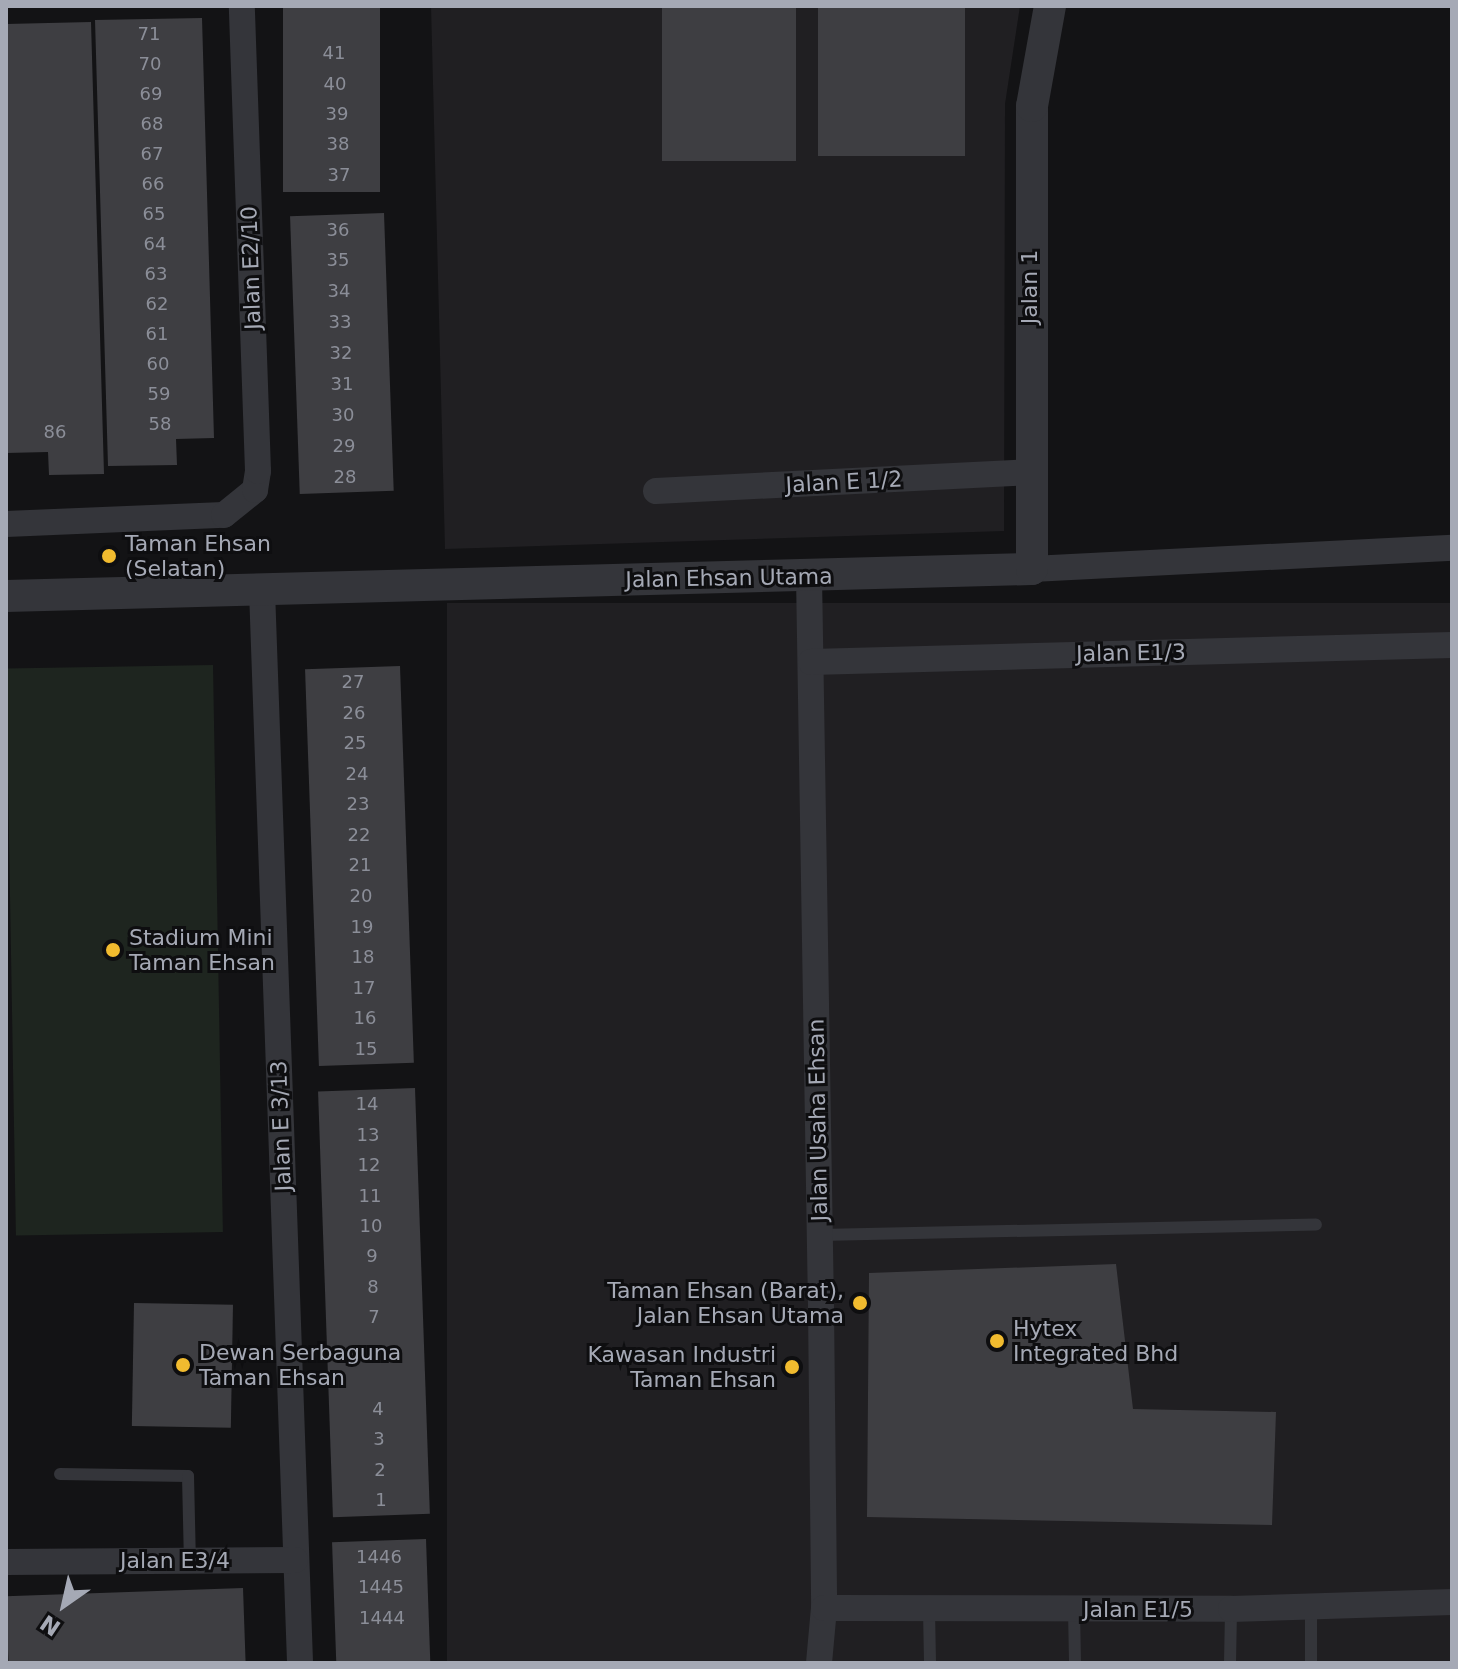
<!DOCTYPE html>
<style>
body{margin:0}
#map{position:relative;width:1458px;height:1669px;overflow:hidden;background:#131315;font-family:"DejaVu Sans",sans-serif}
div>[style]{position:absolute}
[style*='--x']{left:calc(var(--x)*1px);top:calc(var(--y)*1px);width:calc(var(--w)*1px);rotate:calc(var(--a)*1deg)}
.built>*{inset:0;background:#201f22;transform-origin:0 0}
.green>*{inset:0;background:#1e251f;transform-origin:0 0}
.building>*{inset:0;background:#3e3e42;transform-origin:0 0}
.service>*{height:12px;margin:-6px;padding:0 6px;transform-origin:6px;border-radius:6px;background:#34353a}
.minor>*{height:26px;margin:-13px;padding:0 13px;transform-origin:13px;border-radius:13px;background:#34353a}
.tertiary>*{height:32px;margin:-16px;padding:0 16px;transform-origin:16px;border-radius:16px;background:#34353a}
.dots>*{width:22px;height:22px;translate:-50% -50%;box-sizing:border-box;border:4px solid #0e0e10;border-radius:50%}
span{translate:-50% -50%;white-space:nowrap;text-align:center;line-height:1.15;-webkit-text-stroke:6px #0e0e10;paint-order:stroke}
.number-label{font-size:18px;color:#8b8e98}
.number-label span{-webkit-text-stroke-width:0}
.street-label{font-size:22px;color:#a5a9b5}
.poi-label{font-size:22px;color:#a5a9b5}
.left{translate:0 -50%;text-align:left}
.right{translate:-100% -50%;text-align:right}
.frame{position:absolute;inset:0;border:8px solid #a5a9b5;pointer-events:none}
.north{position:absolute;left:24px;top:1565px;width:80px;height:80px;-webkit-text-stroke:6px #0e0e10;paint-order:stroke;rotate:214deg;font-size:22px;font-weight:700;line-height:32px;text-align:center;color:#a5a9b5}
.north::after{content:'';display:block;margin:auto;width:28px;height:36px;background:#a5a9b5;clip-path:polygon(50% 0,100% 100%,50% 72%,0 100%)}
</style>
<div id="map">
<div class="built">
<div style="clip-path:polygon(431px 6px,1020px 6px,1005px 104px,1004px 531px,445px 549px)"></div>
<div style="left:1452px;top:603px;width:1060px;height:1005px;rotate:90deg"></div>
</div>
<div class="green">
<div style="left:213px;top:665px;width:567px;height:207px;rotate:89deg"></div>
</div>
<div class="building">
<div style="left:283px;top:6px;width:97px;height:186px"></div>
<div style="left:662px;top:6px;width:134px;height:155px"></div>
<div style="left:818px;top:6px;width:147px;height:150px"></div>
<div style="clip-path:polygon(202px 18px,214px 438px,176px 439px,177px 465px,108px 466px,95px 20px)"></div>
<div style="clip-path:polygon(91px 22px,104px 474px,49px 475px,48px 452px,6px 453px,6px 24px)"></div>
<div style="left:384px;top:213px;width:278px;height:94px;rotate:88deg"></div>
<div style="left:400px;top:666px;width:397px;height:95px;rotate:88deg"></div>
<div style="left:415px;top:1088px;width:426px;height:97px;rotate:88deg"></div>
<div style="clip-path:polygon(1116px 1264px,1133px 1409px,1276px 1412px,1272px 1525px,867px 1517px,869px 1273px)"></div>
<div style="left:134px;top:1303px;width:99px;height:123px;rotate:1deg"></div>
<div style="left:426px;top:1539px;width:124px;height:94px;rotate:88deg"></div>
<div style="left:243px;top:1588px;width:75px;height:237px;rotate:88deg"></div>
</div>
<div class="service">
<div style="--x:820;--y:1235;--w:496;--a:-1.2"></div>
<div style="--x:60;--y:1474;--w:128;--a:0.9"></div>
<div style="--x:188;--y:1476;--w:85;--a:88.7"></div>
<div style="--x:929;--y:1610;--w:53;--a:88.9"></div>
<div style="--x:1074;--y:1610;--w:53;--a:88.9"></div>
<div style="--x:1230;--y:1663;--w:54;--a:-88.9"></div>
<div style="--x:1311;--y:1663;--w:57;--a:-90"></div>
</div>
<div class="minor">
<div style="--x:656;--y:491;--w:375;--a:-2.9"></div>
<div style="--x:6;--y:524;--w:218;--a:-2.4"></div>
<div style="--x:224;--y:515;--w:40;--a:-39"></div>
<div style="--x:255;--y:490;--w:19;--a:-81"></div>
<div style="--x:258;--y:471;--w:465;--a:-92"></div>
<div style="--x:1032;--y:569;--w:421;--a:-2.9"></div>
<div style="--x:809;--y:576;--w:731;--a:89.06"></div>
<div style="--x:821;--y:1307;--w:301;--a:89.4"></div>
<div style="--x:824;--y:1608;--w:55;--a:95.2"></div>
<div style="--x:262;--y:590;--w:1074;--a:87.97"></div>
<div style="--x:811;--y:662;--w:641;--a:-1.52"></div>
<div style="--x:6;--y:1562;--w:289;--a:-0.4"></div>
<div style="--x:824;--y:1608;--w:407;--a:0.1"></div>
<div style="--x:1231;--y:1609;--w:221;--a:-1.8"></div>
</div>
<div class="tertiary">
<div style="--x:6;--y:596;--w:1026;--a:-1.51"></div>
<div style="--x:1032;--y:569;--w:463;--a:-90"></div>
<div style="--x:1032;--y:106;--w:102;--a:-79.8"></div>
</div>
<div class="dots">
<div style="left:109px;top:556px;background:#f1bb2f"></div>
<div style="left:113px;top:950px;background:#f1bb2f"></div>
<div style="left:860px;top:1303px;background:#f1bb2f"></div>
<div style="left:997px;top:1341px;background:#f1bb2f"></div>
<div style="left:183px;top:1365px;background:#f1bb2f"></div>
<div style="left:792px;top:1367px;background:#f1bb2f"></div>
</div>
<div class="number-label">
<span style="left:149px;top:34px">71</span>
<span style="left:334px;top:53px">41</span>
<span style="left:150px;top:64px">70</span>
<span style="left:335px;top:84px">40</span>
<span style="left:151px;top:94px">69</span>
<span style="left:337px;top:114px">39</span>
<span style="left:152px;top:124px">68</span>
<span style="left:338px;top:144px">38</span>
<span style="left:152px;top:154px">67</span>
<span style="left:339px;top:175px">37</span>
<span style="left:153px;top:184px">66</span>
<span style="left:154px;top:214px">65</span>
<span style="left:338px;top:230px">36</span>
<span style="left:155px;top:244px">64</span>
<span style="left:338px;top:260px">35</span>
<span style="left:156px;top:274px">63</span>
<span style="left:339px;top:291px">34</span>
<span style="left:157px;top:304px">62</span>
<span style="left:340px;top:322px">33</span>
<span style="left:157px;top:334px">61</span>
<span style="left:341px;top:353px">32</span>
<span style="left:158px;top:364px">60</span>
<span style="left:342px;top:384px">31</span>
<span style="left:159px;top:394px">59</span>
<span style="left:343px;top:415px">30</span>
<span style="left:160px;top:424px">58</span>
<span style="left:55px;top:432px">86</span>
<span style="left:344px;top:446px">29</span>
<span style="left:345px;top:477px">28</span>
<span style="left:353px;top:682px">27</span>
<span style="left:354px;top:713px">26</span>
<span style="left:355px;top:743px">25</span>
<span style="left:357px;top:774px">24</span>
<span style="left:358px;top:804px">23</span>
<span style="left:359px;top:835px">22</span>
<span style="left:360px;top:865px">21</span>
<span style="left:361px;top:896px">20</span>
<span style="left:362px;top:927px">19</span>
<span style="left:363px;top:957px">18</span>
<span style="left:364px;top:988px">17</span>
<span style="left:365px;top:1018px">16</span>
<span style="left:366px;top:1049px">15</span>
<span style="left:367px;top:1104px">14</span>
<span style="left:368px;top:1135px">13</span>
<span style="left:369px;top:1165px">12</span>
<span style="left:370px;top:1196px">11</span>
<span style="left:371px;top:1226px">10</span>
<span style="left:372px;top:1256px">9</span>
<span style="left:373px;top:1287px">8</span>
<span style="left:374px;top:1317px">7</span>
<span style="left:378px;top:1409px">4</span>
<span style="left:379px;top:1439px">3</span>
<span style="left:380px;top:1470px">2</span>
<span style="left:381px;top:1500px">1</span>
<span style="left:379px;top:1557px">1446</span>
<span style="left:381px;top:1587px">1445</span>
<span style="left:382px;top:1618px">1444</span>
</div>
<div class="street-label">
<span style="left:251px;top:268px;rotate:-92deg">Jalan E2/10</span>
<span style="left:1030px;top:287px;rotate:-90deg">Jalan 1</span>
<span style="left:844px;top:482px;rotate:-3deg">Jalan E 1/2</span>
<span style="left:729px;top:578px;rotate:-1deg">Jalan Ehsan Utama</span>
<span style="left:1131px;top:653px;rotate:-1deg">Jalan E1/3</span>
<span style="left:818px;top:1120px;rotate:-91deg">Jalan Usaha Ehsan</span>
<span style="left:281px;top:1126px;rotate:-92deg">Jalan E 3/13</span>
<span style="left:175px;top:1561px">Jalan E3/4</span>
<span style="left:1138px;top:1610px">Jalan E1/5</span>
</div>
<div class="poi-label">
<span class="left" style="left:125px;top:556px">Taman Ehsan<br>(Selatan)</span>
<span class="left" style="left:129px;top:950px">Stadium Mini<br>Taman Ehsan</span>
<span class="right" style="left:844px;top:1303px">Taman Ehsan (Barat),<br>Jalan Ehsan Utama</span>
<span class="left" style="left:1013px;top:1341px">Hytex<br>Integrated Bhd</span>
<span class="left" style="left:199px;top:1365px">Dewan Serbaguna<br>Taman Ehsan</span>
<span class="right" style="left:776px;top:1367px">Kawasan Industri<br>Taman Ehsan</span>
</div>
<div class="frame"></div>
<div class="north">N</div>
</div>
